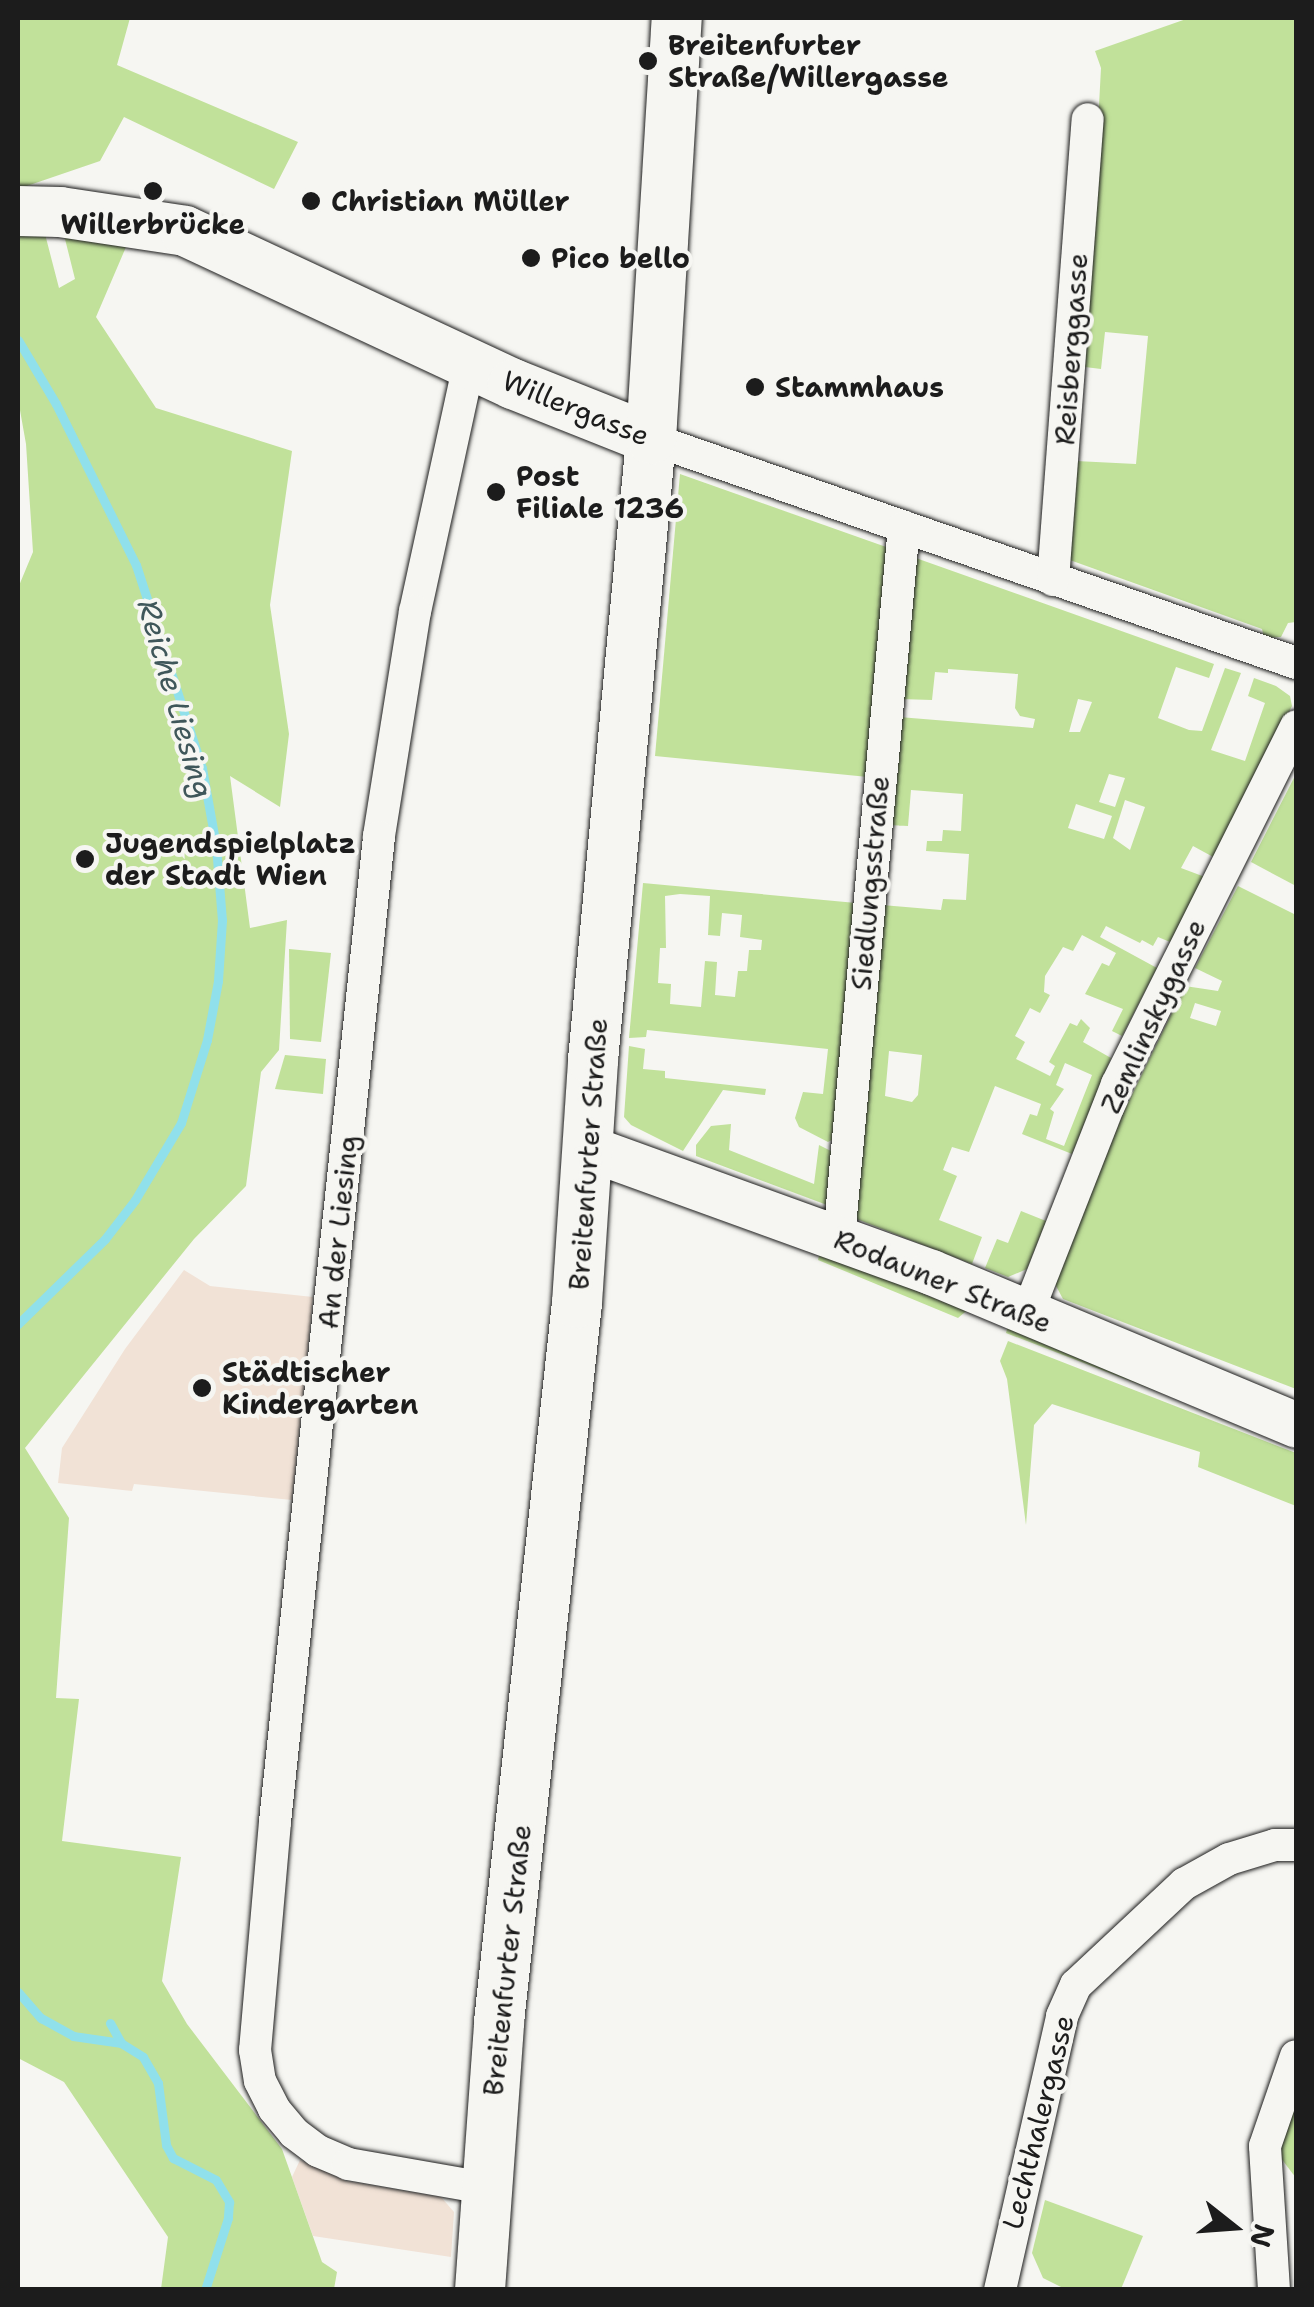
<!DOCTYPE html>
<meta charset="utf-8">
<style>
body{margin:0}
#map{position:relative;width:1314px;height:2307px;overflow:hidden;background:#f6f6f2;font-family:"Shantell Sans",sans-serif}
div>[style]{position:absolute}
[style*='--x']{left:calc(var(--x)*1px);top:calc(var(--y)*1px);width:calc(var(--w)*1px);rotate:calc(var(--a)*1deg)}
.built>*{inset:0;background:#f1e2d6}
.green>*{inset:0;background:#c1e19a}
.stream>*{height:9px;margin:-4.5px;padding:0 4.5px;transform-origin:4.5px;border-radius:4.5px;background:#90e0eb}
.roads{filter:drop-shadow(0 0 2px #1c1c1c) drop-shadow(0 0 2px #1c1c1c)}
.street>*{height:32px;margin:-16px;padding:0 16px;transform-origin:16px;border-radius:16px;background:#f6f6f2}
.secondary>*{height:45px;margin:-22.5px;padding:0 22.5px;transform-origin:22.5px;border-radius:22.5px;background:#f6f6f2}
.primary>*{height:50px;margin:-25px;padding:0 25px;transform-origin:25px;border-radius:25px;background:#f6f6f2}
.dots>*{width:28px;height:28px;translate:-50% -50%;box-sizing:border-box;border:5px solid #f6f6f2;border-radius:50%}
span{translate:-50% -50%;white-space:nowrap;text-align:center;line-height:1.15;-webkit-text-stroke:8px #f6f6f2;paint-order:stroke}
.poi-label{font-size:28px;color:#1c1c1c;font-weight:700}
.left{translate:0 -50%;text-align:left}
.street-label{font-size:28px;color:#1c1c1c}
.water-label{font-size:30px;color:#3f575a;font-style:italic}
.frame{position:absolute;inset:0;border:20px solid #1c1c1c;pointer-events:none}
.north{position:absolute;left:1184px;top:2177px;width:100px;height:100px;-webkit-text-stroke:8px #f6f6f2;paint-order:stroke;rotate:107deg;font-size:28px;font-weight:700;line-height:40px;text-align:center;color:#1c1c1c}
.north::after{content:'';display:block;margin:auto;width:35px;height:45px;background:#1c1c1c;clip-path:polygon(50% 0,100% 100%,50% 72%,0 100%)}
</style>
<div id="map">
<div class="built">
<div style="clip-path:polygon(184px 1270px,210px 1286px,313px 1297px,292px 1500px,134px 1484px,132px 1491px,58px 1483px,62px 1448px,125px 1349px)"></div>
<div style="clip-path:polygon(300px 2160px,346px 2181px,441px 2197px,454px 2212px,451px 2257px,313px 2236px,292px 2177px)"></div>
</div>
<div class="green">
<div style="clip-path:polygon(18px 18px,130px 18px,117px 65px,298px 142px,274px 189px,124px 117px,100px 161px,18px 189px)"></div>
<div style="clip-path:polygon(1189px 18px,1296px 18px,1296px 622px,1288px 623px,1281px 637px,1264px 638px,1262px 629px,1067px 559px,1076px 461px,1136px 464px,1148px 336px,1105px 332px,1101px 369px,1085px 367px,1101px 68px,1095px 51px)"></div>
<div style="clip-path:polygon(18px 233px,45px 234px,59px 288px,75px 279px,64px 235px,129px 240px,96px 317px,156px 408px,292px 451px,270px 605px,289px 734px,280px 807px,230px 776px,250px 928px,287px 920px,279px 1050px,261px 1072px,246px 1186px,194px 1239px,25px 1448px,69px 1518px,56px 1698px,79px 1699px,62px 1841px,181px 1857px,162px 1981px,187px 2024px,282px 2149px,322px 2262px,337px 2272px,334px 2289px,161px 2289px,168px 2237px,64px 2082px,18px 2058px,18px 588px,33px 552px,26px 444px,18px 399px)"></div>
<div style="clip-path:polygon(680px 474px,889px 548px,868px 777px,655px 756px)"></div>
<div style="clip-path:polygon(evenodd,913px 557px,1214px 664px,1209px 678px,1176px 667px,1158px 718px,1189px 730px,1202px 731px,1225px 668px,1241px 673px,1211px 750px,1245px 761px,1265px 703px,1248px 696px,1254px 678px,1276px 686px,1290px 696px,1292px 706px,1215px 858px,1193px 846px,1181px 868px,1205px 877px,1170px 942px,1158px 937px,1153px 946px,1142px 940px,1140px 943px,1106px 926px,1100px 937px,1157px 968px,1122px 1036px,1112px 1031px,1123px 1009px,1085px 994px,1102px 963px,1109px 966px,1116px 953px,1082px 935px,1073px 951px,1063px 947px,1045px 976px,1044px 992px,1050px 995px,1040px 1013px,1030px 1008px,1015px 1036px,1025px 1042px,1016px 1059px,1050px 1076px,1055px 1066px,1049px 1062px,1070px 1023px,1077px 1026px,1081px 1019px,1090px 1028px,1083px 1042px,1111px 1058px,1072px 1154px,1022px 1134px,1030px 1114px,1037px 1116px,1041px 1104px,995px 1086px,969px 1152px,952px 1147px,943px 1170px,957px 1176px,939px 1220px,982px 1237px,972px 1264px,854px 1218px,882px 905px,941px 910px,943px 899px,966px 900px,969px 854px,926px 851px,927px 841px,942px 841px,943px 830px,961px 831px,963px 794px,911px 790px,908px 826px,889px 825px,899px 717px,1033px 728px,1035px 719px,1020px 716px,1015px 708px,1018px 674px,948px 669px,948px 673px,935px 672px,932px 700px,900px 699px,913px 557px,1078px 699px,1092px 702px,1080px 732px,1069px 732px,1078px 699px,913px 557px,1109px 774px,1125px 778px,1115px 807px,1099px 802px,1109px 774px,913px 557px,1125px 800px,1145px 807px,1130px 850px,1113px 838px,1125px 800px,913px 557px,1076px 804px,1112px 816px,1104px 839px,1068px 828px,1076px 804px,913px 557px,889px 1051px,922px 1055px,918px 1095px,912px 1102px,885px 1096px,889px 1051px,913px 557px,1065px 1063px,1092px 1075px,1064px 1146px,1046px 1139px,1054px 1112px,1050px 1109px,1064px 1089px,1056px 1085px,1065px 1063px)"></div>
<div style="clip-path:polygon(1296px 774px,1296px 886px,1251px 862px)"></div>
<div style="clip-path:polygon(evenodd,643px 883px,856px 903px,837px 1137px,828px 1142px,799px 1127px,795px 1118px,803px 1092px,823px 1094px,828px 1049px,647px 1030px,646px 1037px,629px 1038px,643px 883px,680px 894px,710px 896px,708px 935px,720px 936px,722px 913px,742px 915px,740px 937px,762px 940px,761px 950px,749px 950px,747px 971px,738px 971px,735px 997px,715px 995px,717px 962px,705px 961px,701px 1007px,670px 1004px,671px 984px,658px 983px,660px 948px,666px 948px,665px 896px,680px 894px)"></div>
<div style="clip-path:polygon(evenodd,1238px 886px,1296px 915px,1296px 1389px,1063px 1299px,1055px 1284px,1124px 1111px,1185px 986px,1218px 991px,1222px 981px,1195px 968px,1238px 886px,1195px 1003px,1221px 1011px,1216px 1026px,1190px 1018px,1195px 1003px)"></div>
<div style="clip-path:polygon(289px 949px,331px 953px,321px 1042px,290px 1039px)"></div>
<div style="clip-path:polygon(629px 1046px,645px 1049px,643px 1069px,665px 1071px,665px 1078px,766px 1089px,765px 1095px,723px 1090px,683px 1151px,631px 1125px,624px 1117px)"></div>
<div style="clip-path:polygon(285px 1055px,326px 1059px,323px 1094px,275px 1089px)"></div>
<div style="clip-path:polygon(731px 1124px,729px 1150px,814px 1184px,819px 1145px,835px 1153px,827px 1205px,696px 1156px,696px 1145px,711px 1126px)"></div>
<div style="clip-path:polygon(1021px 1211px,1046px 1221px,1027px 1269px,1008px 1277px,985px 1268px,997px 1239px,1008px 1243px)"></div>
<div style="clip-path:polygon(820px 1251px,946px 1303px,956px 1298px,971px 1307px,958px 1318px,818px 1260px)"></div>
<div style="clip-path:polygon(1008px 1326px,1296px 1445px,1006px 1333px)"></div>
<div style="clip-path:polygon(1008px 1341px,1296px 1453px,1296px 1506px,1198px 1467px,1200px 1452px,1052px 1404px,1034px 1425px,1026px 1525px,1007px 1379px,1000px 1361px)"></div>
<div style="clip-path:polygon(1296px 2103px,1296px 2178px,1274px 2149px)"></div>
<div style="clip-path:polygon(1045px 2200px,1143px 2236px,1121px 2289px,1065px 2289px,1043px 2278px,1032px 2253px)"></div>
</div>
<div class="stream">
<div style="--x:18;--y:340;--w:74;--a:59.3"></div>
<div style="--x:56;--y:404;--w:180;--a:63.6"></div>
<div style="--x:136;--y:565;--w:213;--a:72"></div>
<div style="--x:202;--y:768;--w:79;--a:79.8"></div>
<div style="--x:216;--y:846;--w:74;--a:85.4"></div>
<div style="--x:222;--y:920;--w:61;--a:93.8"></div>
<div style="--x:218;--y:981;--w:60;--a:100.6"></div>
<div style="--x:207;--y:1040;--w:87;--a:107.4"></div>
<div style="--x:181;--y:1123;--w:90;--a:120.9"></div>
<div style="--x:135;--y:1200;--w:49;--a:127.6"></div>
<div style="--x:105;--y:1239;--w:122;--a:135.7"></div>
<div style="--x:18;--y:1992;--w:35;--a:49"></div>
<div style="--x:41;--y:2018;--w:37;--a:29"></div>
<div style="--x:73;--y:2036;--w:49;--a:8.3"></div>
<div style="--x:121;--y:2043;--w:26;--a:32"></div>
<div style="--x:143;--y:2057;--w:30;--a:60"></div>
<div style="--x:158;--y:2083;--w:63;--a:82.6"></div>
<div style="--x:166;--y:2145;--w:15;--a:62"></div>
<div style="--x:173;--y:2158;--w:48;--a:27.1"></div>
<div style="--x:216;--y:2180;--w:26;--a:59"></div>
<div style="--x:229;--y:2202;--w:16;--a:94"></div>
<div style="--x:228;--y:2218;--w:76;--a:107.7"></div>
<div style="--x:110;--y:2023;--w:23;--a:61"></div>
</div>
<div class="roads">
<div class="street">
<div style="--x:469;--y:364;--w:253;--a:102.3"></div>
<div style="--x:415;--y:611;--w:229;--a:99.1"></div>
<div style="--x:379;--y:837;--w:990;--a:96.03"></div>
<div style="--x:275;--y:1822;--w:229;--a:95"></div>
<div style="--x:255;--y:2050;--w:31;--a:81"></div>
<div style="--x:260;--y:2081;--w:31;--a:63"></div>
<div style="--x:274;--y:2109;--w:31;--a:50"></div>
<div style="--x:294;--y:2133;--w:30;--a:37"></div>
<div style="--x:318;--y:2151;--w:33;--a:23"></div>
<div style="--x:348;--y:2164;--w:139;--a:9.9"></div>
<div style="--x:651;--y:439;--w:683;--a:19.15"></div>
<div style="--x:1053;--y:580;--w:462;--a:-85.7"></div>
<div style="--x:839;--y:1238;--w:714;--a:-84.78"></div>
<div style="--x:1027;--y:1314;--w:247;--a:-68.6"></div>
<div style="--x:1117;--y:1084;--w:400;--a:-63.4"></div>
<div style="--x:1000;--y:2290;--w:281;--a:-77.2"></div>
<div style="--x:1062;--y:2016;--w:34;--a:-66"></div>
<div style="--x:1076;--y:1985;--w:148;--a:-43.1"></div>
<div style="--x:1184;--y:1884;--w:51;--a:-29.1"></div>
<div style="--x:1229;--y:1859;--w:48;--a:-16.9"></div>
<div style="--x:1275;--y:1845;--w:21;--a:0"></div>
<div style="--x:1274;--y:2290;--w:144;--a:-93.6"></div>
<div style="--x:1265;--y:2146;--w:95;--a:-71"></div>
</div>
<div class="secondary">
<div style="--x:586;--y:1147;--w:367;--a:19.9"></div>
<div style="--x:931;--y:1272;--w:396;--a:22.7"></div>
</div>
<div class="primary">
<div style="--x:18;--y:211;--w:42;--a:1.4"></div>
<div style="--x:60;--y:212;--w:126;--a:8.6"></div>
<div style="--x:185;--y:231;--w:362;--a:25"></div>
<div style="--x:513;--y:384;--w:149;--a:21.7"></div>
<div style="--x:480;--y:2290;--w:269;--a:-85.9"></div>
<div style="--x:499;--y:2022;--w:723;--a:-83.81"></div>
<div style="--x:577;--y:1303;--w:244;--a:-86.2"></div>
<div style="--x:593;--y:1060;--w:624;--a:-84.66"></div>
<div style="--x:651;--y:439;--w:422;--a:-86.5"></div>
</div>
</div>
<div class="dots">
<div style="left:648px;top:61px;background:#1c1c1c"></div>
<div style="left:153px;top:191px;background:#1c1c1c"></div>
<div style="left:311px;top:201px;background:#1c1c1c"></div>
<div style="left:531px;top:258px;background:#1c1c1c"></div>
<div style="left:755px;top:387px;background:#1c1c1c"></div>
<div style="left:496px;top:492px;background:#1c1c1c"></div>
<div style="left:85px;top:859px;background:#1c1c1c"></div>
<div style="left:202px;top:1388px;background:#1c1c1c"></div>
</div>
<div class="poi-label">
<span class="left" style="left:668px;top:61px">Breitenfurter<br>Straße/Willergasse</span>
<span class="left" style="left:331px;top:201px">Christian Müller</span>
<span style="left:153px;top:224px">Willerbrücke</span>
<span class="left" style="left:551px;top:258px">Pico bello</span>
<span class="left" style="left:775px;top:387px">Stammhaus</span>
<span class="left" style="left:516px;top:492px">Post<br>Filiale 1236</span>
<span class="left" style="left:105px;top:859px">Jugendspielplatz<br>der Stadt Wien</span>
<span class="left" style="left:222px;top:1388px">Städtischer<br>Kindergarten</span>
</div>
<div class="street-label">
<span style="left:1071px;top:349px;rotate:-86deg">Reisberggasse</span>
<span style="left:576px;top:408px;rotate:22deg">Willergasse</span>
<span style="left:870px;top:883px;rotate:-85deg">Siedlungsstraße</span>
<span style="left:1153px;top:1016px;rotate:-65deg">Zemlinskygasse</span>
<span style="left:588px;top:1154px;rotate:-86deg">Breitenfurter Straße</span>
<span style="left:338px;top:1232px;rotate:-84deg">An der Liesing</span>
<span style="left:943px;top:1281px;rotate:22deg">Rodauner Straße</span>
<span style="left:507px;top:1960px;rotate:-84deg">Breitenfurter Straße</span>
<span style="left:1038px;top:2122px;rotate:-76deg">Lechthalergasse</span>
</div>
<div class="water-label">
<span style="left:175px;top:699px;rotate:74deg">Reiche Liesing</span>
</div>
<div class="frame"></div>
<div class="north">N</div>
</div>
